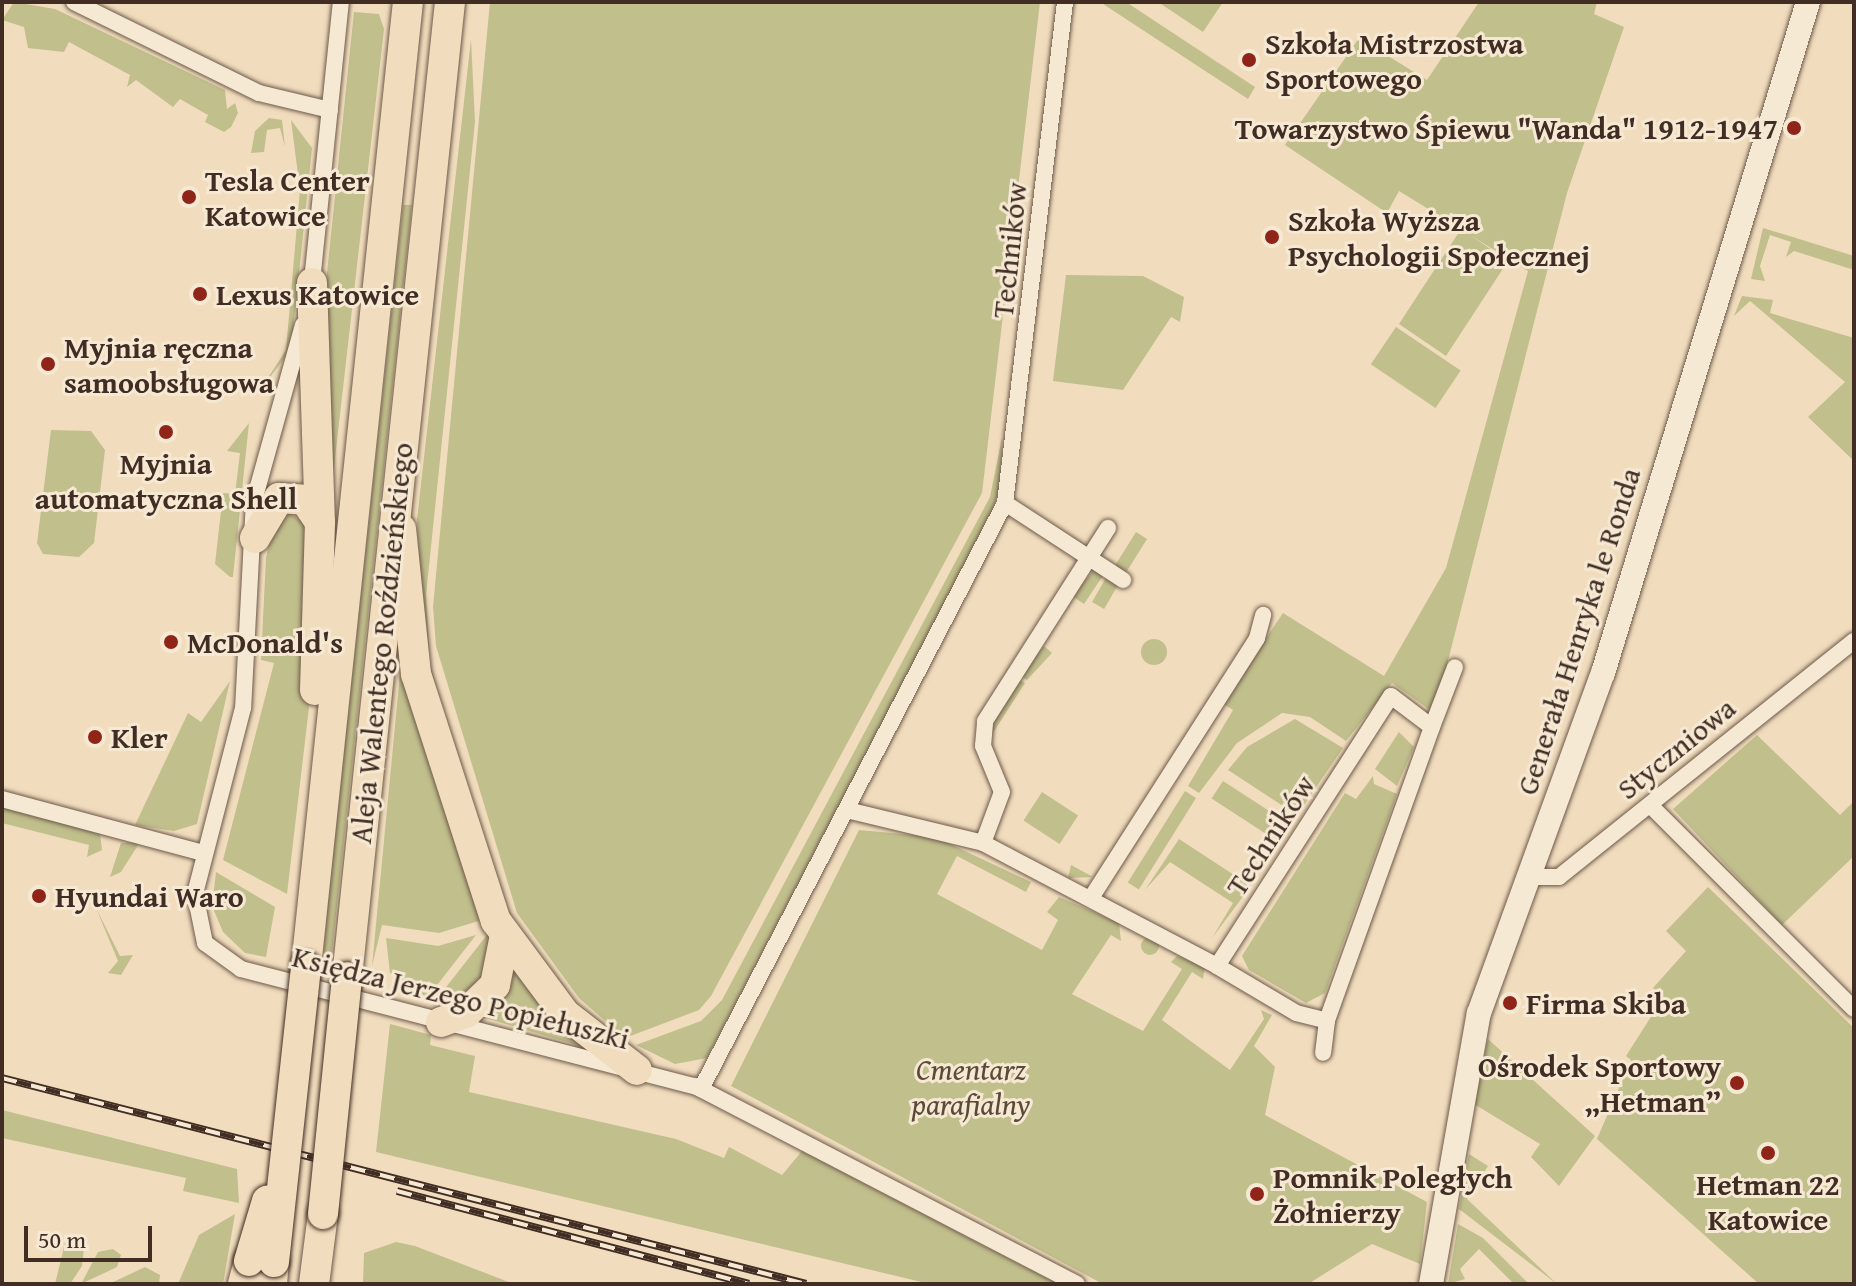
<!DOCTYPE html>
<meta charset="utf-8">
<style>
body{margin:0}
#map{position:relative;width:1856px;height:1286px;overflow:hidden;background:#f1ddbd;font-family:"Gentium Book Plus",serif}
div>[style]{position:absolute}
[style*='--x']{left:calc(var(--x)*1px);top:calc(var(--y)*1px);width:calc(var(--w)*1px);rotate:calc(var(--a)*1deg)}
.green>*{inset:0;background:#c1bf8c;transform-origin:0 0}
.round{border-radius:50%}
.roads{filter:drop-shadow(0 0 2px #6d594a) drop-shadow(0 0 2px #6d594a)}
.street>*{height:16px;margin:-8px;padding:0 8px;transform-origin:8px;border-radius:8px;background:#f6e9d4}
.secondary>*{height:24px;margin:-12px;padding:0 12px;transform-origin:12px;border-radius:12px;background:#f6e9d4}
.highway>*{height:30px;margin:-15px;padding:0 15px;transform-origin:15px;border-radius:15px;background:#f1ddbd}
.rail>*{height:8px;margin-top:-4px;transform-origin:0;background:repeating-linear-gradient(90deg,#f6e9d4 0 15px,#412d23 0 30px);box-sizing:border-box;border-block:2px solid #412d23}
.bridges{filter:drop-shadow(0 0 2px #412d23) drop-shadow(0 0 2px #412d23)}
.highway-bridge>*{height:30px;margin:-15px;padding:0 15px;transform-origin:15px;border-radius:15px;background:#f1ddbd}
.dots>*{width:22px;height:22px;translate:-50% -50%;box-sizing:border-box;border:4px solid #f6e9d4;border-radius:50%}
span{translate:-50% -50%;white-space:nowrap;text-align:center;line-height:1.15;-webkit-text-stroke:6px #f6e9d4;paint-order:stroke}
.poi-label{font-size:30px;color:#412d23;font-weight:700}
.left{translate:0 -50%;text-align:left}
.right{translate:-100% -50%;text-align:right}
.street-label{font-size:30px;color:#412d23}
.park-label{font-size:30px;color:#5b4a38;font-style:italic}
.frame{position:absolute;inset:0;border:4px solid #412d23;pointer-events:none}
.scale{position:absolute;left:24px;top:1226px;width:128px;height:36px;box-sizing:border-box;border:4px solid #412d23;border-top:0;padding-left:10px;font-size:24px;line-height:28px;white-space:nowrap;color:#412d23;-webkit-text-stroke:6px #f6e9d4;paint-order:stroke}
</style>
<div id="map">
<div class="green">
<div style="clip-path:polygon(14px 2px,55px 9px,225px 90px,227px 109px,235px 103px,238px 113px,231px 127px,224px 132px,205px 122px,208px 115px,180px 99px,173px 107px,136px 80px,127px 87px,130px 75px,69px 42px,64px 52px,28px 48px,24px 27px,2px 20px)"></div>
<div style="clip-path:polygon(490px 2px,1040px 2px,982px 493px,711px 996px,699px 1010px,625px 1038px,579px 998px,517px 913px,436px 646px,433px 607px)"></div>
<div style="clip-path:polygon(1100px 2px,1126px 2px,1255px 87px,1248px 99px)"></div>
<div style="clip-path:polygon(1158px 2px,1223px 2px,1203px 32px)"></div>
<div style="clip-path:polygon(1479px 2px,1597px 2px,1594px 14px,1624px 27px,1567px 193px,1437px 704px,1433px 712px,1392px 683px,1346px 741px,1310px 717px,1282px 713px,1237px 743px,1199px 793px,1188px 786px,1233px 710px,1222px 703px,1283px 613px,1384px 676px,1446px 568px,1528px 271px,1470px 235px,1508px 261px,1446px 356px,1399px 324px,1461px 229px,1399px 191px,1387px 213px,1285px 145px,1359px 38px,1427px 80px)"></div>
<div style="clip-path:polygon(354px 12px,379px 14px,384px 29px,333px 476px,320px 341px)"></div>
<div style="clip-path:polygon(471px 39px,475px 122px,426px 595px,430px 664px,442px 708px,425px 663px,417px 520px)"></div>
<div style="clip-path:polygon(269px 118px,282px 120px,285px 147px,280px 128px,267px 130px,264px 152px,251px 153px,255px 131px)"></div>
<div style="clip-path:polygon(291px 120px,312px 148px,291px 350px,260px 390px,286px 350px,300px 190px)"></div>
<div style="clip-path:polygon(403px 205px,412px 205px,330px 970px,322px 969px,327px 910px)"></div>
<div style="clip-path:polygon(1763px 228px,1854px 256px,1854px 270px,1794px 251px,1786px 257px,1791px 242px,1770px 235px,1760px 266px,1765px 281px,1751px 279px)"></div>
<div style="clip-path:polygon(1066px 275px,1143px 276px,1184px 297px,1180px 322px,1171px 317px,1123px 390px,1053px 381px)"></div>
<div style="clip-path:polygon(1742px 296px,1773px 300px,1770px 313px,1854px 338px,1854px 461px,1808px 417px,1845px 382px,1750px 301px,1734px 316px)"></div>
<div style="left:1396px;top:327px;width:78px;height:45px;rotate:34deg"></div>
<div style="clip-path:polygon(249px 423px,233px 577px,230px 577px,215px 564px,223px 493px,235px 494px,240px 453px,227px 451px)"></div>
<div style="clip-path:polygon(51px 430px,91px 431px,105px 450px,94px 543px,79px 557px,43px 554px,37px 543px)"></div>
<div style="clip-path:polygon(1002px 437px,1001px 483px,990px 518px,707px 1058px,675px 1064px,636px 1045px,701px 1021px,722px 1000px,990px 497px)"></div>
<div style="clip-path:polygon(290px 514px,303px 522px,312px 552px,312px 682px,287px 894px,223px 860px,274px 663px,261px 660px,266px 558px,273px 524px)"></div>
<div style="left:1136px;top:532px;width:13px;height:39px;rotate:32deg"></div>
<div style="clip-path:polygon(1096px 568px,1104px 574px,1084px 604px,1072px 596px)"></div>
<div style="left:1107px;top:576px;width:14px;height:30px;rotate:30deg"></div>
<div class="round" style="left:1141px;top:639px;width:26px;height:26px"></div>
<div style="clip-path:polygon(1044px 646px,1052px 653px,1027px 680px,1021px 676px)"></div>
<div style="clip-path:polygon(402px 653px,485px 919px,439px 933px,382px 925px,372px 966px)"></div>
<div style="clip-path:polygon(1019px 680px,1025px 683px,991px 736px,995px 717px)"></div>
<div style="clip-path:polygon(230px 681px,197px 824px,174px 831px,135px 825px,188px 713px,201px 722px)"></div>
<div style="clip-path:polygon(1295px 719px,1343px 748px,1297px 815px,1228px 770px,1247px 747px)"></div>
<div style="clip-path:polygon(1399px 732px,1414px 747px,1397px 786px,1375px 769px)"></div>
<div style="clip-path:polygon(1757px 735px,1840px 815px,1854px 801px,1854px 856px,1782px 925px,1673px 809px)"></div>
<div style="clip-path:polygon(1373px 776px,1374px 784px,1397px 794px,1325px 993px,1306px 1003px,1249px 970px,1242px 956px,1345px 793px,1356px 799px)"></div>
<div style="left:1223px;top:781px;width:80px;height:21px;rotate:33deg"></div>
<div style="left:1185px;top:791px;width:13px;height:108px;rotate:32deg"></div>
<div style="left:1042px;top:792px;width:43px;height:34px;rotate:33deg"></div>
<div style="clip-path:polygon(2px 806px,100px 833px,102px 850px,87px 857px,89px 845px,2px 823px)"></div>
<div style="clip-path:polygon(859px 830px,935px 837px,1031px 882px,1026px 892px,957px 856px,937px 894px,1042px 950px,1058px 920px,1047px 912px,1059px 897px,1119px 923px,1121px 941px,1111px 935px,1072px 994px,1143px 1031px,1182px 969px,1171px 962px,1177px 956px,1205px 966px,1203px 979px,1192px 972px,1162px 1020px,1230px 1070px,1264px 1019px,1261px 1010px,1272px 1015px,1254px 1046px,1275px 1067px,1265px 1115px,1427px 1202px,1420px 1264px,1372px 1244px,1308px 1284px,1103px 1284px,731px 1086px)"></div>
<div style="clip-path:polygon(1179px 839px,1251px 886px,1212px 938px,1233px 903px,1170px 862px,1145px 890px)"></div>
<div style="clip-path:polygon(140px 842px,121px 872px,110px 877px,121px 843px)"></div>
<div style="clip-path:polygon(1071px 865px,1093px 877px,1068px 878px)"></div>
<div style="clip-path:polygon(216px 872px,275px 907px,266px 957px,245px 953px,223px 932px,212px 906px)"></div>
<div style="clip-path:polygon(1708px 887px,1854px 1028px,1854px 1284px,1759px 1284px,1597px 1139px,1631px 1060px,1626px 1056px,1663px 998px,1653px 988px,1686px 951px,1666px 931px)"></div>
<div style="clip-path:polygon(96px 908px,120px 956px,133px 955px,121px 975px,108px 973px,118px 961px)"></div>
<div style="clip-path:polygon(490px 931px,493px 973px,453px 1005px,436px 1000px)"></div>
<div style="clip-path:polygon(476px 935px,427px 998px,390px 973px,386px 938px,438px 946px)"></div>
<div class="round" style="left:1141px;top:937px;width:18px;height:18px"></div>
<div style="clip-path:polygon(509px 965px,542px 1005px,584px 1047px,478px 1016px)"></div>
<div style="clip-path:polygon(390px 1024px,431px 1035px,430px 1045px,475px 1056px,469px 1092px,676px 1139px,724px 1158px,729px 1147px,782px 1175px,802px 1151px,1058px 1284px,930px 1284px,376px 1152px)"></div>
<div style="clip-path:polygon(1488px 1039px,1595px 1136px,1559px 1186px,1531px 1157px,1540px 1144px,1474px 1104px)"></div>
<div style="clip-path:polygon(2px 1110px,237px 1169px,239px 1203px,183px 1191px,186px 1178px,2px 1138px)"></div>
<div style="clip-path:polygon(1469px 1154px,1488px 1166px,1467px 1199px,1557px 1284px,1459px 1209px)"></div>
<div style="clip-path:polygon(235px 1214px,223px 1284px,178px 1284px,199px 1235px)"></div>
<div style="clip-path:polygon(1458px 1224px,1483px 1238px,1529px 1284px,1514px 1284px,1479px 1249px,1460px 1269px,1465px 1279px,1448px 1284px)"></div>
<div style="clip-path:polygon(396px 1242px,415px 1246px,514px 1284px,363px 1284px,364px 1253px)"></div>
<div style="clip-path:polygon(65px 1243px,84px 1247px,82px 1266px,70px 1284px,55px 1284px)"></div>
<div style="clip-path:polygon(113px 1249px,121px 1255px,117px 1267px,81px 1284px,98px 1252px)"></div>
<div style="clip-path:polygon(145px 1267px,160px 1275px,159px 1284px,109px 1284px)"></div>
</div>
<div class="roads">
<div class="street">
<div style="--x:74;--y:2;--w:206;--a:26.2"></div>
<div style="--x:259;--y:93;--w:73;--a:13.5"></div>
<div style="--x:311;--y:291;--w:291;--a:-84.1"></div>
<div style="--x:303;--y:325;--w:182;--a:105.6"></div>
<div style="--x:254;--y:500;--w:208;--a:93"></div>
<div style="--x:243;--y:708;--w:192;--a:104.5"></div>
<div style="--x:195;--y:894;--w:50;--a:78.5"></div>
<div style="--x:205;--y:943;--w:44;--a:35.8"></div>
<div style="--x:241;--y:969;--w:469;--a:14.5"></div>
<div style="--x:695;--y:1086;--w:430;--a:27.4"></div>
<div style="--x:1005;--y:503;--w:141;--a:33.1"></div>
<div style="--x:1432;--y:727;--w:64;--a:-69"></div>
<div style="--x:2;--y:799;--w:208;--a:15"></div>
<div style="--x:1650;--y:805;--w:288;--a:45"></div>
<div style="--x:847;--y:810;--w:140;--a:13.6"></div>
<div style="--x:983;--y:843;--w:264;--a:27.7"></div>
<div style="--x:1217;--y:966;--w:321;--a:-57.2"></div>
<div style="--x:1391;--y:696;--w:51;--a:37.1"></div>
<div style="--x:1432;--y:727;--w:312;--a:109.7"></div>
<div style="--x:1327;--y:1021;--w:32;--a:97"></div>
<div style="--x:983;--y:843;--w:54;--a:-69.6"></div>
<div style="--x:1002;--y:792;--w:50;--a:-112.4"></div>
<div style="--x:983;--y:746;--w:25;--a:-85"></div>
<div style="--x:985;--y:721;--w:229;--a:-57.5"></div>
<div style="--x:1527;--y:877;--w:32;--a:0"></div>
<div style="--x:1559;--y:877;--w:378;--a:-38.7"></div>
<div style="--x:1091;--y:898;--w:308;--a:-57.4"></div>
<div style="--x:1257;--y:638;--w:24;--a:-75"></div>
<div style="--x:1217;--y:966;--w:92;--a:30.7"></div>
<div style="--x:1296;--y:1013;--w:32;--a:14"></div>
<div style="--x:701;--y:1089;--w:660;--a:-62.58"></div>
<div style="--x:1005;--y:503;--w:505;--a:-83.17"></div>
</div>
<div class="secondary">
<div style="--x:1431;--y:1284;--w:275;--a:-80"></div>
<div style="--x:1479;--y:1013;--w:362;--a:-70"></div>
<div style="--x:1603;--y:673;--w:702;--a:-73.01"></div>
</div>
<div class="highway">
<div style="--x:312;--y:283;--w:239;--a:88.1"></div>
<div style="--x:320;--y:522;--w:168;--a:91.7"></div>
<div style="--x:401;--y:529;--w:146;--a:84.1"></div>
<div style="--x:416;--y:674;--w:260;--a:72.1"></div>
<div style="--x:496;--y:921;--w:116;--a:53.4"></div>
<div style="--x:565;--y:1014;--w:91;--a:37.9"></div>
<div style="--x:255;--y:538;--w:47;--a:-59"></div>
<div style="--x:279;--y:498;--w:26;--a:4"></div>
<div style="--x:305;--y:500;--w:27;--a:56"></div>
<div style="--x:306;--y:967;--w:970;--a:-83.97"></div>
<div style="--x:347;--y:977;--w:980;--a:-83.97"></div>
<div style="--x:441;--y:1022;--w:27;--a:-20"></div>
<div style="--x:466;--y:1013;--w:40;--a:-44"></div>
<div style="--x:495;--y:985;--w:46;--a:-78.7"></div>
<div style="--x:243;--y:1284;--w:24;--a:-75"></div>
<div style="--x:272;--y:1284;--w:22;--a:-85"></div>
<div style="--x:314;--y:1284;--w:71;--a:-82.7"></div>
</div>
</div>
<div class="rail">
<div style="--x:2;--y:1078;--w:830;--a:14.37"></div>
<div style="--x:397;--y:1191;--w:364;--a:14.8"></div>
</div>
<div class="bridges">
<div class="highway-bridge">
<div style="--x:323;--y:1214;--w:238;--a:-84.2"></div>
<div style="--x:249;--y:1261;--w:63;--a:-73.3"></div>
<div style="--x:274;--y:1262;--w:297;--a:-83.8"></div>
</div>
</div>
<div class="dots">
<div style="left:1249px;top:60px;background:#8f2418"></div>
<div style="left:1794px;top:128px;background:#8f2418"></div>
<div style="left:189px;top:197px;background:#8f2418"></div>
<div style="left:1272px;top:237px;background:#8f2418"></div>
<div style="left:200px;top:294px;background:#8f2418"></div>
<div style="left:48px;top:364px;background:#8f2418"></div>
<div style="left:166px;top:432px;background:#8f2418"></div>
<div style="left:171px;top:642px;background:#8f2418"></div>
<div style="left:95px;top:737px;background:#8f2418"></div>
<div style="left:39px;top:896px;background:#8f2418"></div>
<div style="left:1510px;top:1003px;background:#8f2418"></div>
<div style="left:1737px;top:1083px;background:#8f2418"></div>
<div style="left:1768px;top:1153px;background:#8f2418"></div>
<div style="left:1257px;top:1194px;background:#8f2418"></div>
</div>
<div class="poi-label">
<span class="left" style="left:1265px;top:60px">Szkoła Mistrzostwa<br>Sportowego</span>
<span class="right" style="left:1778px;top:128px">Towarzystwo Śpiewu "Wanda" 1912-1947</span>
<span class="left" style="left:205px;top:197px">Tesla Center<br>Katowice</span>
<span class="left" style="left:1288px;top:237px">Szkoła Wyższa<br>Psychologii Społecznej</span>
<span class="left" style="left:216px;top:294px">Lexus Katowice</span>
<span class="left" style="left:64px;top:364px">Myjnia ręczna<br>samoobsługowa</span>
<span style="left:166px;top:480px">Myjnia<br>automatyczna Shell</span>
<span class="left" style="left:187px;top:642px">McDonald's</span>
<span class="left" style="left:111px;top:737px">Kler</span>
<span class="left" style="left:55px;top:896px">Hyundai Waro</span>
<span class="left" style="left:1526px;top:1003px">Firma Skiba</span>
<span class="right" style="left:1721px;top:1083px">Ośrodek Sportowy<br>„Hetman”</span>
<span class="left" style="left:1273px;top:1194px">Pomnik Poległych<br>Żołnierzy</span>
<span style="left:1768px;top:1201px">Hetman 22<br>Katowice</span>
</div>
<div class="street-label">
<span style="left:1009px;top:250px;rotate:-84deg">Techników</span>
<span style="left:1578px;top:631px;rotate:-72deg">Generała Henryka le Ronda</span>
<span style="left:381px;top:643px;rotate:-84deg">Aleja Walentego Roździeńskiego</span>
<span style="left:1676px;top:748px;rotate:-39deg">Styczniowa</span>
<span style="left:1270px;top:835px;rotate:-57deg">Techników</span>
<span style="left:461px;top:997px;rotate:14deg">Księdza Jerzego Popiełuszki</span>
</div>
<div class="park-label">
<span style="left:971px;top:1086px">Cmentarz<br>parafialny</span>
</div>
<div class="frame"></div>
<div class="scale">50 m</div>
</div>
